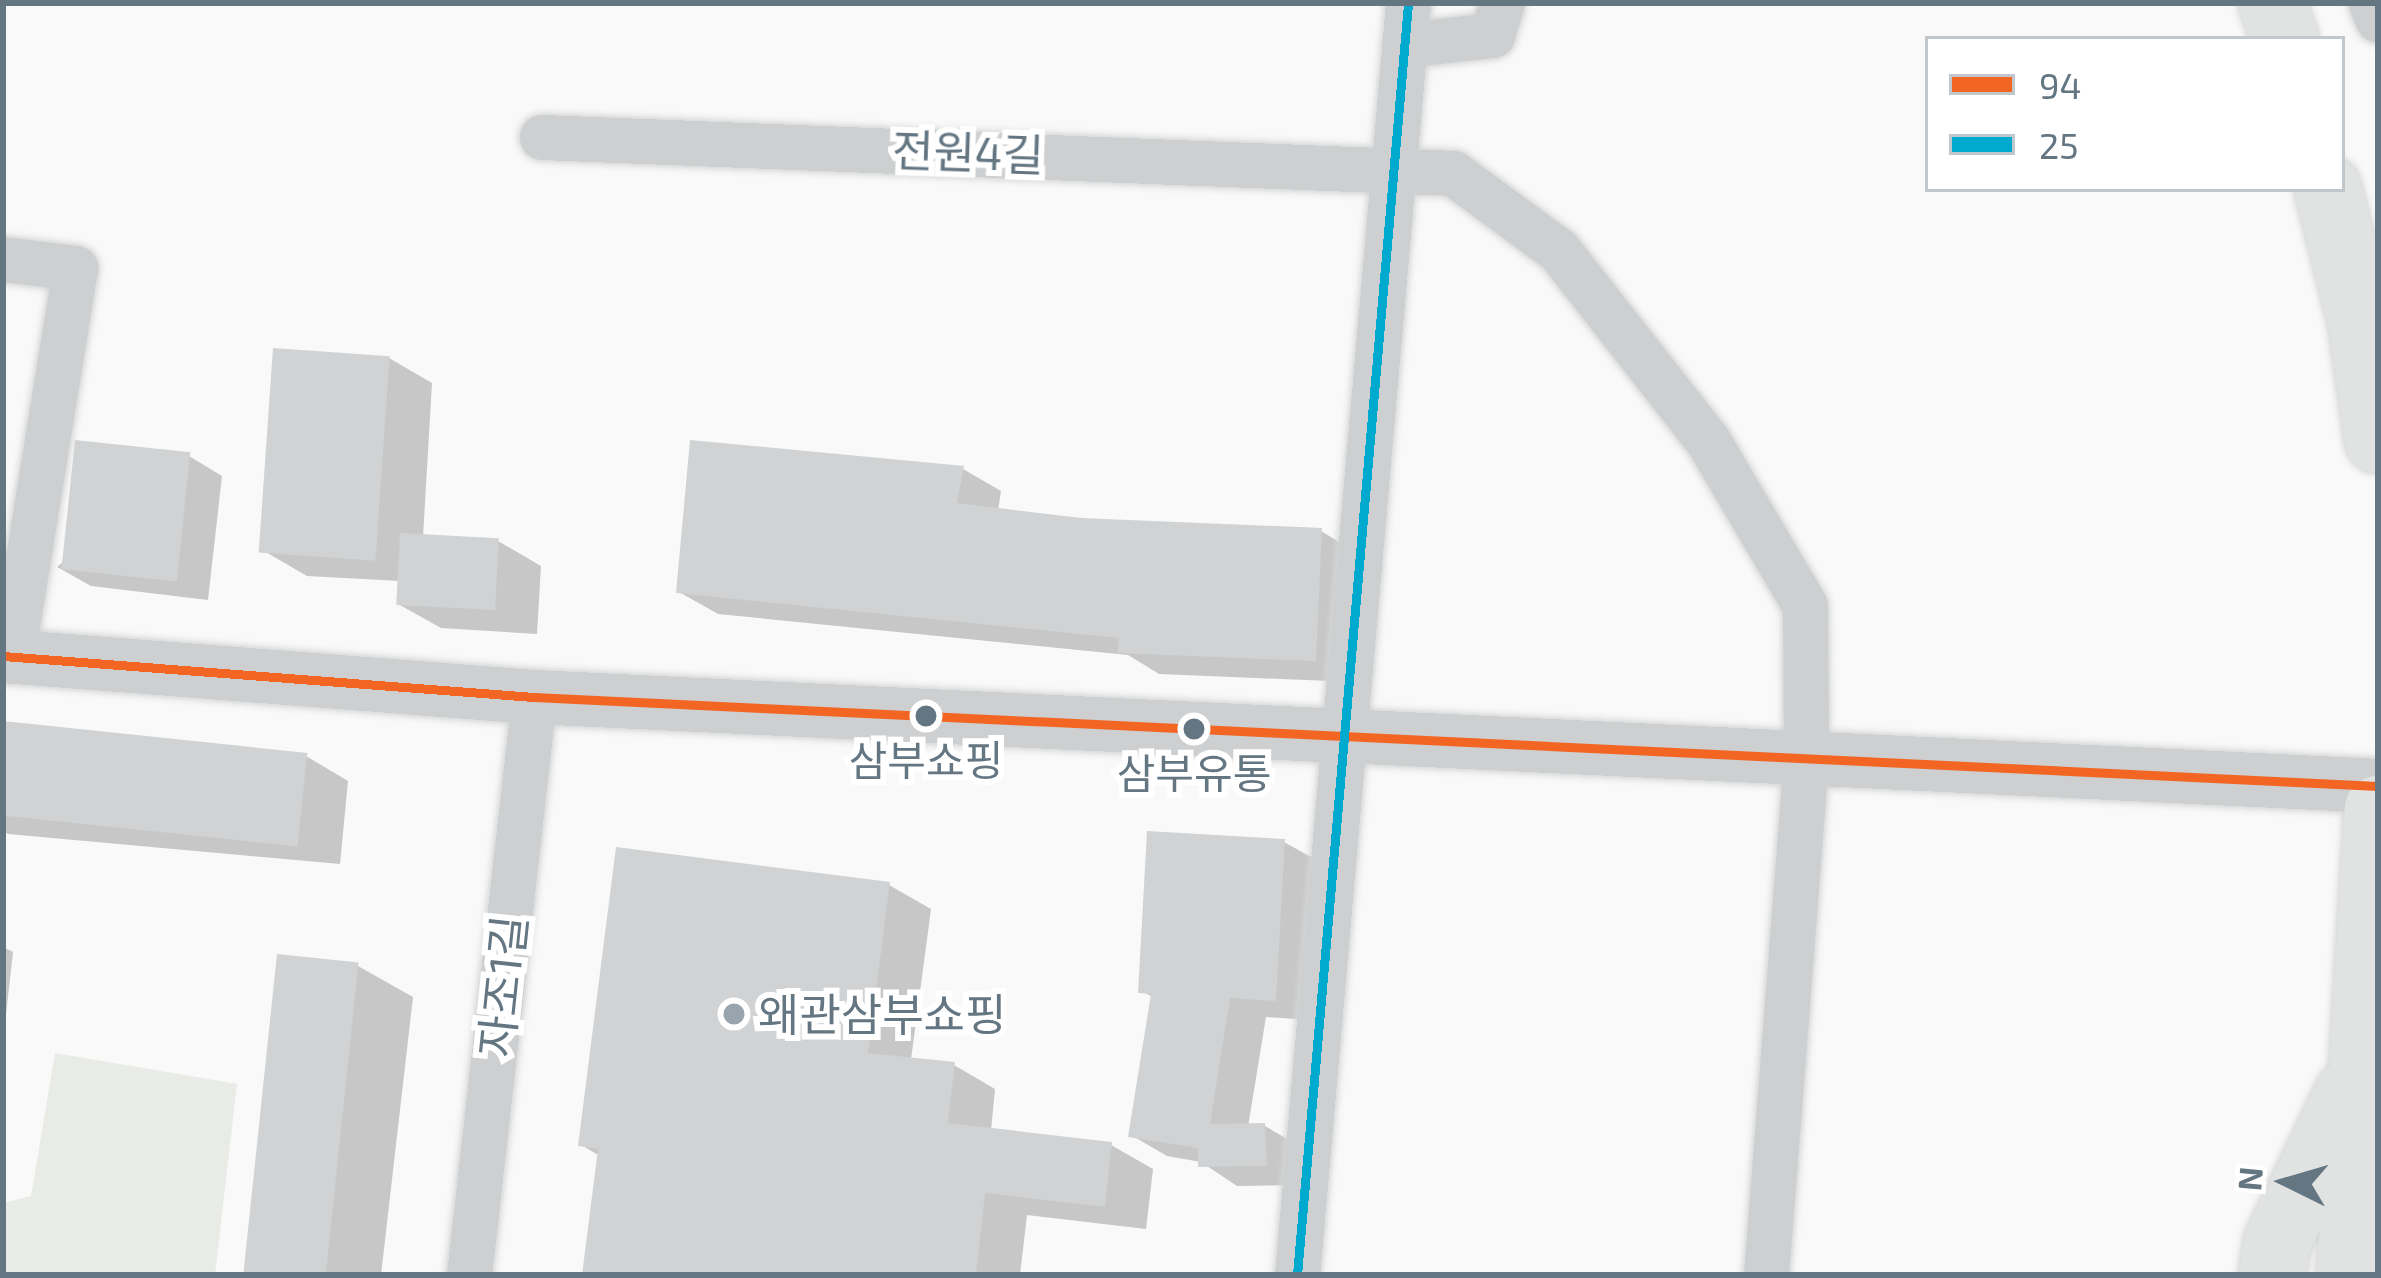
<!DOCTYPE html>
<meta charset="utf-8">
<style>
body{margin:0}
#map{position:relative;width:2381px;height:1278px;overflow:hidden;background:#f9f9f9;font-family:"Exo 2","Noto Sans KR",sans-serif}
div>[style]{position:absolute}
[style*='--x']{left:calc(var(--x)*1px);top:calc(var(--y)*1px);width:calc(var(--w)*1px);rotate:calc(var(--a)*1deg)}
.green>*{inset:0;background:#e8ebe6}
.shadow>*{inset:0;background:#0003}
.building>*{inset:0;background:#d0d2d3;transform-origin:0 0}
.roads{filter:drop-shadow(0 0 3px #d5d6d7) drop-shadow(0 0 3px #d5d6d7)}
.minor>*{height:45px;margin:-22.5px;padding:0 22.5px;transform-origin:22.5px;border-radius:22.5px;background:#cecfd0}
.tertiary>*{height:54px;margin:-27px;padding:0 27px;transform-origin:27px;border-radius:27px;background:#cecfd0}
.primary>*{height:66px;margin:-33px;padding:0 33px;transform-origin:33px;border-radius:33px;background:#e1e2e2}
.bus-1>*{height:9px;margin:-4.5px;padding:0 4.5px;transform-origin:4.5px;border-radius:4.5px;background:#f26522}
.bus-2>*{height:9px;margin:-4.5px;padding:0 4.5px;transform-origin:4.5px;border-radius:4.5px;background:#00a9ce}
.dots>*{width:33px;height:33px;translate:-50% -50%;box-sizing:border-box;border:6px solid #fff;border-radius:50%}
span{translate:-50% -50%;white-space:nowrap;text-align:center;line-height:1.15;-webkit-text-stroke:12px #fff;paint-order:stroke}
.bus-label{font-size:42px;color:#657683}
.street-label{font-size:45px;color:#657683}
.poi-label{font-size:45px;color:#657683}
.left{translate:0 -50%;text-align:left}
.frame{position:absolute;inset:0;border:6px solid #657683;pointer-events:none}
.legend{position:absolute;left:1925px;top:36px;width:420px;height:156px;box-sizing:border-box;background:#fff;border:3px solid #c1c8cd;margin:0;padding:15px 21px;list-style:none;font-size:36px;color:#657683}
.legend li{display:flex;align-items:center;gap:24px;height:60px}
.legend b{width:60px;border:3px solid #c1c8cd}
.north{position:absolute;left:2225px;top:1122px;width:120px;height:120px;-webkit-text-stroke:9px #fff;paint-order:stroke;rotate:275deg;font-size:33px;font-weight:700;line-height:48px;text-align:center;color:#657683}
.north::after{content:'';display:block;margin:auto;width:42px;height:54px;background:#657683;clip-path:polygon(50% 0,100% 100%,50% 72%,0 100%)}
</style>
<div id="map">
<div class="green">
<div style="clip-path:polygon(55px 1053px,237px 1084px,215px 1275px,3px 1275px,3px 1203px,31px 1196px)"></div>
</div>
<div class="shadow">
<div style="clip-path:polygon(389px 358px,432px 383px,423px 537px,498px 541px,541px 566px,537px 634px,441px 628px,398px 604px,400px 581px,307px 576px,264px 551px)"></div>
<div style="clip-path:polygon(189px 456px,222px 476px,208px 600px,91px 586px,57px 567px)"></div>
<div style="clip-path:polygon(963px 469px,1001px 491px,998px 511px,1081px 521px,1321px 531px,1359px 554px,1354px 682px,1159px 674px,1128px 655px,718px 614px,679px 592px)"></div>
<div style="clip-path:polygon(3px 725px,306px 756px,348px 781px,340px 864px,8px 834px,3px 831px)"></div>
<div style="clip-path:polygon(1284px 842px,1320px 862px,1312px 1020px,1266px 1017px,1248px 1127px,1265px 1126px,1301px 1147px,1302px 1185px,1237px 1186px,1201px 1162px,1167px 1156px,1131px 1135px,1154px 998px,1142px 991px)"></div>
<div style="clip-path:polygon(889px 885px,931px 909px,911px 1060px,954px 1065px,995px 1089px,991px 1131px,1111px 1145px,1153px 1169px,1146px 1229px,1027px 1215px,1020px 1275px,586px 1275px,600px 1156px,581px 1145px)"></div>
<div style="clip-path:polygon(3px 947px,13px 952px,3px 1042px)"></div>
<div style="clip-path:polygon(358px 966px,413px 997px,381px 1275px,243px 1275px)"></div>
</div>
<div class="building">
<div style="left:273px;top:348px;width:117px;height:205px;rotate:4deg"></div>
<div style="left:75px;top:440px;width:116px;height:130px;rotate:6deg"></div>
<div style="clip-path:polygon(690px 440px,964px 466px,957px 503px,1081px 518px,1322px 528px,1316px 661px,1118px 653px,1119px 638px,676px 593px)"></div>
<div style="left:400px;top:533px;width:99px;height:72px;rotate:3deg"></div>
<div style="left:3px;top:721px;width:306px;height:94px;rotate:6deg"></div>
<div style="clip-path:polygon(1147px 831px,1285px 839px,1276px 1001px,1230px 998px,1210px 1124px,1265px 1123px,1267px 1166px,1198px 1167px,1198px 1148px,1128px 1137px,1151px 994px,1138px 993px)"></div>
<div style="clip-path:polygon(616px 847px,890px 882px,868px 1053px,955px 1062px,948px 1123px,1112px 1142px,1105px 1207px,985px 1193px,976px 1275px,582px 1275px,598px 1149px,578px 1146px)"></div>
<div style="left:277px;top:954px;width:82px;height:323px;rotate:6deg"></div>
</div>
<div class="roads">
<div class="minor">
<div style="--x:2371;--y:3;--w:18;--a:68"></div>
<div style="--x:1404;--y:45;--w:89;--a:-6.5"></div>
<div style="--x:1492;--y:35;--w:34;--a:-73"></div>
<div style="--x:542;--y:137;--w:912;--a:2.26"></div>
<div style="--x:1453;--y:173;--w:132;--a:36.3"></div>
<div style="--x:1559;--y:251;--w:241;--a:51.9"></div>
<div style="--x:1708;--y:441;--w:191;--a:59.5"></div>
<div style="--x:1805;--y:606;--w:152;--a:89.6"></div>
<div style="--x:1806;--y:758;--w:519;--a:94.42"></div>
<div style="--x:3;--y:259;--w:73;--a:7.1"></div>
<div style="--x:75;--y:268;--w:394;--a:99.2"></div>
<div style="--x:469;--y:1275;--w:582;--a:-83.58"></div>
<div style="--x:1297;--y:1275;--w:1277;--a:-85.01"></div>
</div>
<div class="tertiary">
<div style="--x:3;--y:656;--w:533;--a:4.42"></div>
<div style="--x:534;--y:697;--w:1846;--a:2.76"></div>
</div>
<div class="primary">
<div style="--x:2272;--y:3;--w:38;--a:70"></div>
<div style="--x:2328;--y:189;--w:134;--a:75.8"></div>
<div style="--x:2361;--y:319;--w:122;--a:82"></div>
<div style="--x:2272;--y:1275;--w:32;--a:-81"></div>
<div style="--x:2277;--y:1243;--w:165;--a:-64.5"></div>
<div style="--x:2350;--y:1275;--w:467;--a:-86.6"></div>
</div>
</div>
<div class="bus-1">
<div style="--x:3;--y:656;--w:533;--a:4.42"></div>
<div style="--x:534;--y:697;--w:1846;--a:2.76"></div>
</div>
<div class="bus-2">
<div style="--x:1297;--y:1275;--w:1277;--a:-85.01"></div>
</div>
<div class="dots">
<div style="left:926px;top:716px;background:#657683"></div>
<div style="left:1194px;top:729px;background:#657683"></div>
<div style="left:734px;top:1014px;background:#99a4ac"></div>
</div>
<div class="bus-label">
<span style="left:926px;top:759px">삼부쇼핑</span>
<span style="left:1194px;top:772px">삼부유통</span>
</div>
<div class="street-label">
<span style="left:968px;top:152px;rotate:2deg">전원4길</span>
<span style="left:502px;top:986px;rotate:-84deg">자조1길</span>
</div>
<div class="poi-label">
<span class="left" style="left:758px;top:1014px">왜관삼부쇼핑</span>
</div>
<div class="frame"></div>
<ul class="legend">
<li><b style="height:15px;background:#f26522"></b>94</li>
<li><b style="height:15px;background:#00a9ce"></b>25</li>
</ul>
<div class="north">N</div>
</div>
